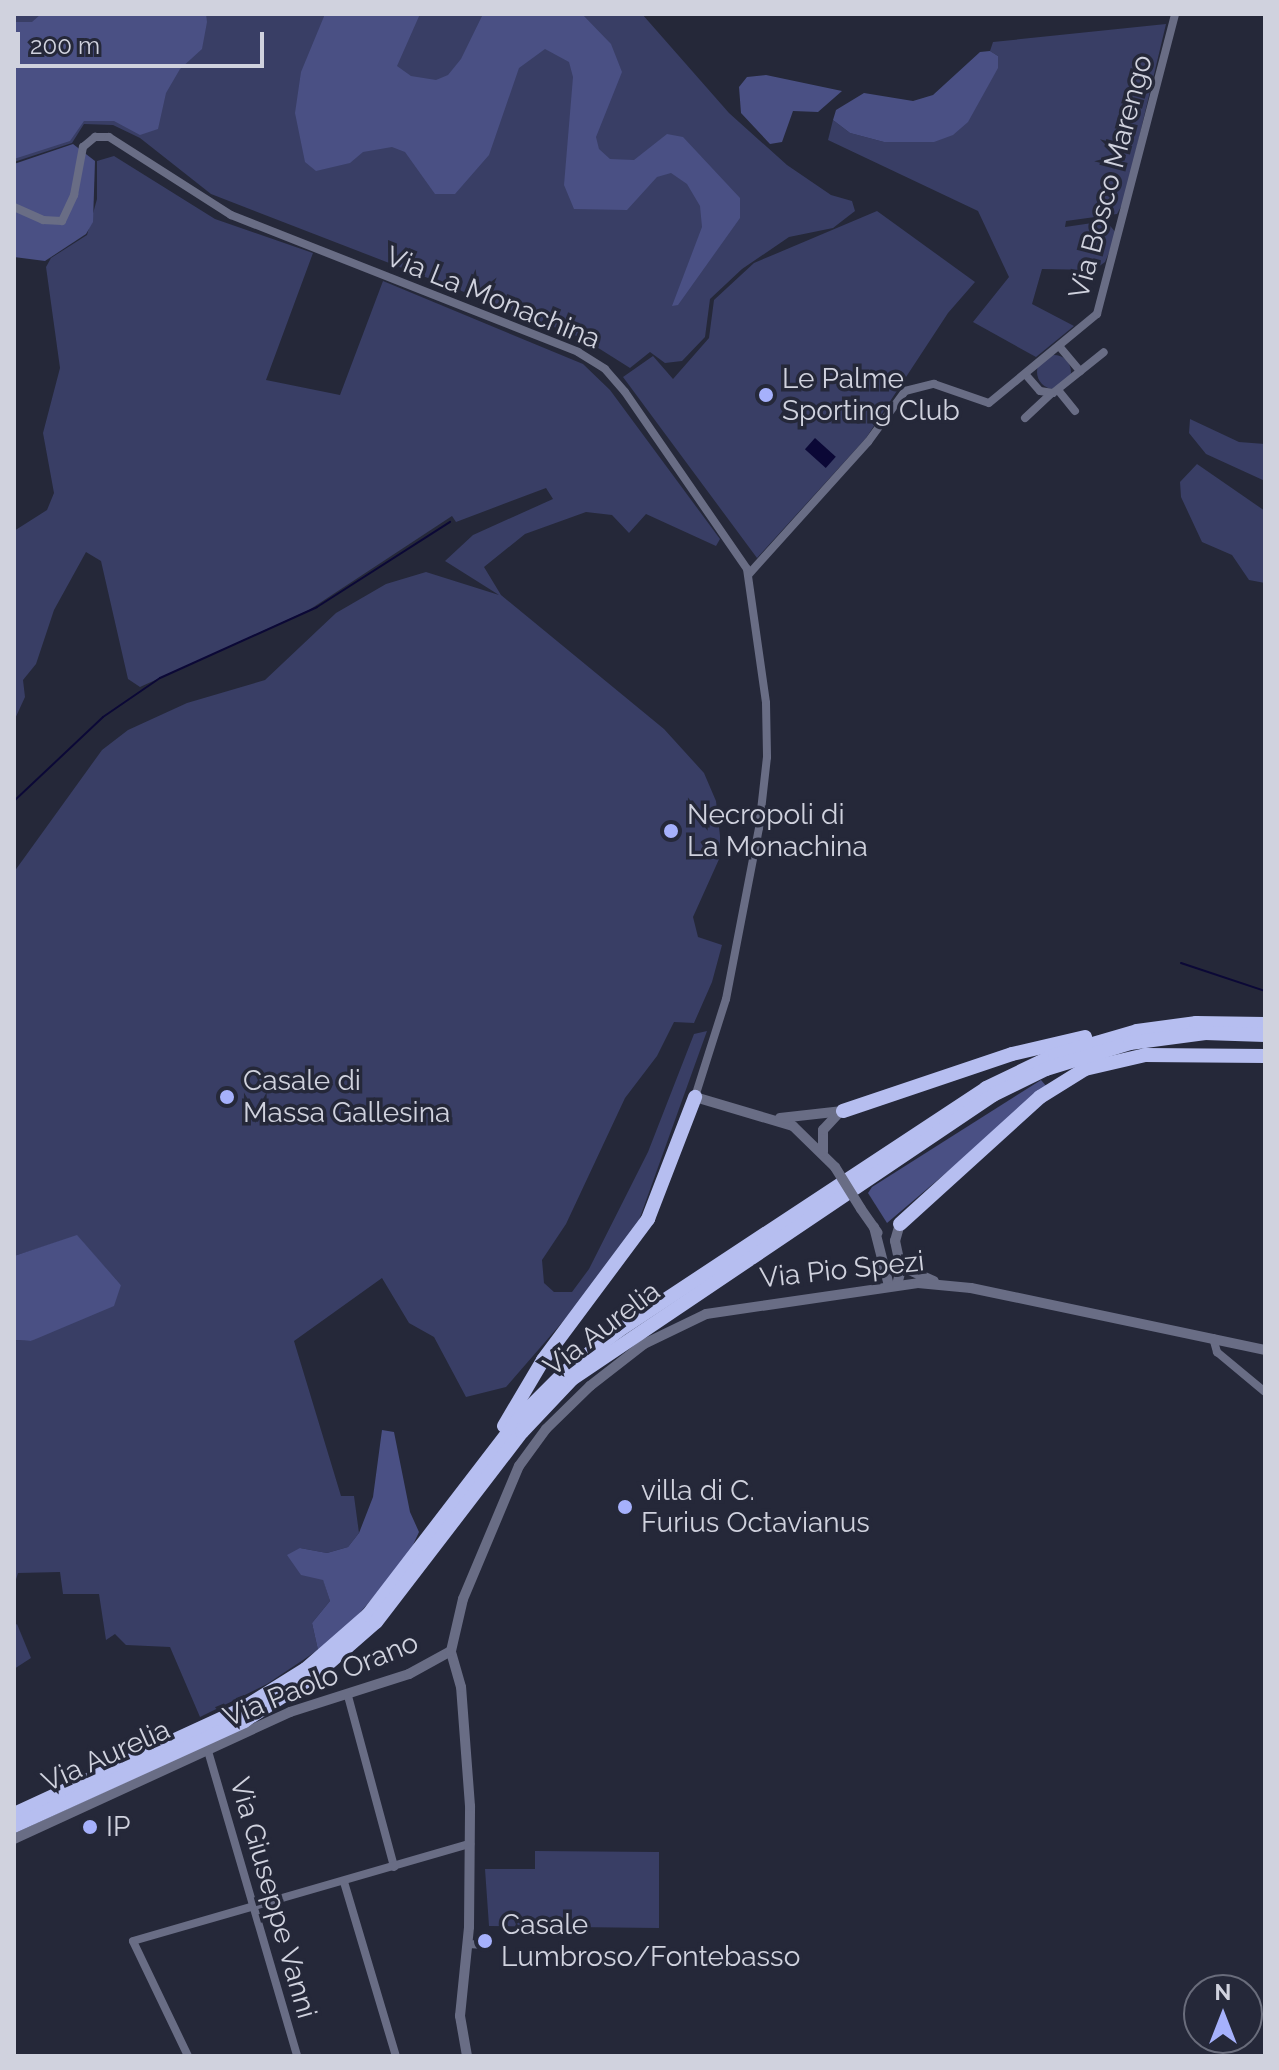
<!DOCTYPE html>
<style>
body{margin:0}
#map{position:relative;width:1279px;height:2070px;overflow:hidden;background:#252839;font-family:Raleway,sans-serif}
div>[style]{position:absolute}
[style*='--x']{left:calc(var(--x)*1px);top:calc(var(--y)*1px);width:calc(var(--w)*1px);rotate:calc(var(--a)*1deg)}
.green>*{inset:0;background:#393e65}
.round{border-radius:50%}
.forest>*{inset:0;background:#4a5084}
.water>*{inset:0;background:#0b0836;transform-origin:0 0}
.stream>*{height:2px;margin:-1px;padding:0 1px;transform-origin:1px;border-radius:1px;background:#0b0836}
.minor>*{height:8px;margin:-4px;padding:0 4px;transform-origin:4px;border-radius:4px;background:#696d85}
.tertiary>*{height:10px;margin:-5px;padding:0 5px;transform-origin:5px;border-radius:5px;background:#696d85}
.trunk>*{height:14px;margin:-7px;padding:0 7px;transform-origin:7px;border-radius:7px;background:#b6bef0}
.tertiary-bridge>*{height:10px;margin:-5px;padding:0 5px;transform-origin:5px;border-radius:5px;background:#696d85}
.dots>*{width:22px;height:22px;translate:-50% -50%;box-sizing:border-box;border:4px solid #252839;border-radius:50%}
span{translate:-50% -50%;white-space:nowrap;text-align:center;line-height:1.15;-webkit-text-stroke:7px #252839;paint-order:stroke}
.street-label{font-size:28px;color:#d0d2de}
.poi-label{font-size:28px;color:#d0d2de}
.left{translate:0 -50%;text-align:left}
.frame{position:absolute;inset:0;border:16px solid #d0d2de;pointer-events:none}
.north{position:absolute;left:1183px;top:1974px;width:80px;height:80px;box-sizing:border-box;background:#252839;border:2px solid #696c7b;border-radius:50%;rotate:0deg;font-size:22px;font-weight:700;line-height:32px;text-align:center;color:#d0d2de}
.north::after{content:'';display:block;margin:auto;width:28px;height:36px;background:#a6b1fc;clip-path:polygon(50% 0,100% 100%,50% 72%,0 100%)}
.scale{position:absolute;left:16px;top:32px;width:248px;height:36px;box-sizing:border-box;border:4px solid #d0d2de;border-top:0;padding-left:10px;font-size:24px;line-height:28px;white-space:nowrap;color:#d0d2de;-webkit-text-stroke:6px #252839;paint-order:stroke}
</style>
<div id="map">
<div class="green">
<div style="clip-path:polygon(14px 14px,642px 14px,729px 113px,787px 165px,831px 195px,852px 201px,855px 211px,833px 228px,789px 237px,742px 269px,710px 299px,705px 337px,682px 361px,665px 363px,650px 352px,630px 368px,584px 339px,544px 323px,211px 194px,140px 138px,113px 125px,84px 124px,72px 143px,14px 162px)"></div>
<div style="clip-path:polygon(1166px 24px,1124px 201px,1117px 214px,1066px 221px,1065px 227px,1106px 221px,1117px 234px,1105px 262px,1094px 270px,1042px 269px,1032px 304px,1074px 326px,1036px 357px,973px 322px,1009px 277px,978px 211px,828px 140px,833px 120px,850px 133px,884px 142px,998px 56px,990px 51px,993px 42px)"></div>
<div style="clip-path:polygon(114px 156px,215px 219px,313px 253px,266px 380px,340px 395px,383px 281px,583px 364px,610px 390px,720px 539px,716px 546px,646px 514px,629px 533px,612px 515px,586px 512px,525px 534px,484px 567px,501px 595px,664px 729px,704px 773px,716px 801px,720px 836px,720px 857px,693px 917px,698px 937px,722px 945px,712px 982px,694px 1023px,674px 1022px,657px 1056px,625px 1098px,566px 1224px,542px 1260px,544px 1283px,554px 1292px,572px 1292px,589px 1269px,648px 1152px,694px 1034px,707px 1031px,638px 1223px,591px 1289px,506px 1387px,466px 1397px,434px 1337px,409px 1323px,382px 1278px,294px 1341px,341px 1496px,354px 1496px,359px 1533px,348px 1547px,327px 1553px,300px 1548px,323px 1579px,330px 1601px,312px 1623px,318px 1650px,267px 1684px,200px 1717px,170px 1647px,126px 1645px,115px 1634px,106px 1640px,99px 1594px,63px 1594px,60px 1572px,18px 1573px,14px 1586px,14px 1340px,31px 1341px,121px 1285px,77px 1236px,14px 1256px,14px 872px,102px 750px,128px 730px,187px 703px,265px 680px,336px 613px,386px 584px,426px 572px,499px 595px,445px 561px,473px 535px,553px 499px,546px 488px,456px 522px,452px 516px,309px 610px,140px 687px,128px 679px,101px 561px,86px 552px,54px 610px,36px 664px,23px 680px,25px 697px,14px 721px,14px 531px,47px 510px,54px 493px,43px 433px,60px 368px,46px 267px,51px 258px,87px 235px,97px 199px,97px 161px)"></div>
<div style="clip-path:polygon(877px 211px,975px 282px,948px 313px,866px 438px,757px 558px,623px 377px,653px 356px,673px 379px,709px 338px,714px 300px,754px 263px)"></div>
<div class="round" style="left:1037px;top:355px;width:34px;height:34px"></div>
<div style="clip-path:polygon(1190px 419px,1239px 442px,1265px 444px,1265px 481px,1206px 454px,1189px 433px)"></div>
<div style="clip-path:polygon(1197px 464px,1265px 511px,1265px 583px,1249px 580px,1232px 555px,1202px 542px,1181px 497px,1180px 482px)"></div>
<div style="clip-path:polygon(17px 1624px,31px 1658px,14px 1669px,14px 1626px)"></div>
<div style="clip-path:polygon(535px 1851px,659px 1852px,659px 1928px,489px 1926px,485px 1869px,535px 1869px)"></div>
</div>
<div class="forest">
<div style="clip-path:polygon(41px 14px,206px 14px,207px 22px,202px 49px,180px 69px,166px 93px,158px 129px,140px 135px,114px 121px,84px 121px,70px 141px,14px 159px,14px 22px,32px 22px)"></div>
<div style="clip-path:polygon(325px 14px,420px 14px,397px 66px,411px 76px,436px 80px,448px 75px,461px 59px,483px 14px,582px 14px,611px 44px,622px 72px,596px 137px,599px 149px,610px 159px,634px 160px,667px 134px,683px 137px,740px 198px,740px 218px,678px 305px,672px 306px,702px 227px,700px 206px,687px 184px,671px 173px,657px 177px,627px 210px,574px 209px,564px 185px,573px 77px,569px 62px,545px 49px,519px 68px,489px 155px,455px 194px,435px 194px,405px 152px,392px 147px,363px 152px,350px 163px,316px 171px,305px 162px,295px 113px,301px 72px)"></div>
<div style="clip-path:polygon(990px 51px,998px 56px,998px 68px,968px 122px,953px 135px,934px 142px,884px 142px,850px 133px,833px 120px,836px 110px,864px 93px,913px 101px,933px 95px,980px 52px)"></div>
<div style="clip-path:polygon(766px 75px,842px 91px,818px 112px,793px 111px,782px 142px,770px 144px,741px 113px,739px 87px,747px 77px)"></div>
<div style="clip-path:polygon(73px 144px,95px 161px,93px 222px,86px 234px,45px 261px,14px 257px,14px 164px)"></div>
<div style="clip-path:polygon(1041px 1080px,1047px 1087px,887px 1223px,868px 1193px,872px 1187px)"></div>
<div style="clip-path:polygon(77px 1235px,121px 1285px,114px 1306px,31px 1341px,14px 1340px,14px 1256px)"></div>
<div style="clip-path:polygon(382px 1430px,394px 1432px,410px 1512px,419px 1532px,407px 1558px,358px 1615px,318px 1650px,312px 1623px,330px 1601px,323px 1580px,301px 1575px,287px 1555px,300px 1548px,327px 1553px,348px 1547px,359px 1533px,373px 1497px)"></div>
</div>
<div class="water">
<div style="left:815px;top:438px;width:28px;height:15px;rotate:42deg"></div>
</div>
<div class="stream">
<div style="--x:14;--y:801;--w:122;--a:-43.3"></div>
<div style="--x:103;--y:717;--w:69;--a:-34.4"></div>
<div style="--x:160;--y:678;--w:172;--a:-24.3"></div>
<div style="--x:317;--y:607;--w:158;--a:-32.6"></div>
<div style="--x:1181;--y:963;--w:89;--a:18.4"></div>
</div>
<div class="minor">
<div style="--x:14;--y:207;--w:32;--a:24"></div>
<div style="--x:43;--y:220;--w:19;--a:3"></div>
<div style="--x:62;--y:221;--w:29;--a:-65"></div>
<div style="--x:74;--y:195;--w:49;--a:-79.4"></div>
<div style="--x:83;--y:147;--w:16;--a:-40"></div>
<div style="--x:95;--y:137;--w:14;--a:0"></div>
<div style="--x:109;--y:137;--w:145;--a:32.6"></div>
<div style="--x:231;--y:215;--w:373;--a:21.5"></div>
<div style="--x:578;--y:352;--w:32;--a:32"></div>
<div style="--x:605;--y:369;--w:30;--a:49"></div>
<div style="--x:625;--y:392;--w:215;--a:55.4"></div>
<div style="--x:747;--y:569;--w:135;--a:81.9"></div>
<div style="--x:766;--y:703;--w:54;--a:88.9"></div>
<div style="--x:767;--y:757;--w:71;--a:96.4"></div>
<div style="--x:759;--y:828;--w:174;--a:100.9"></div>
<div style="--x:726;--y:999;--w:103;--a:107.6"></div>
<div style="--x:1059;--y:346;--w:33;--a:50"></div>
<div style="--x:1026;--y:375;--w:21;--a:49"></div>
<div style="--x:1040;--y:391;--w:13;--a:9"></div>
<div style="--x:1053;--y:393;--w:65;--a:-38.8"></div>
<div style="--x:1058;--y:390;--w:27;--a:51"></div>
<div style="--x:1025;--y:418;--w:35;--a:-43"></div>
<div style="--x:749;--y:574;--w:178;--a:-48"></div>
<div style="--x:868;--y:442;--w:63;--a:-54"></div>
<div style="--x:905;--y:391;--w:30;--a:-14"></div>
<div style="--x:934;--y:384;--w:58;--a:19.1"></div>
<div style="--x:989;--y:403;--w:140;--a:-39.5"></div>
<div style="--x:1097;--y:314;--w:310;--a:-75.4"></div>
<div style="--x:1213;--y:1338;--w:15;--a:74"></div>
<div style="--x:1217;--y:1352;--w:62;--a:39.8"></div>
<div style="--x:348;--y:1696;--w:177;--a:74.9"></div>
<div style="--x:208;--y:1751;--w:318;--a:73.7"></div>
<div style="--x:344;--y:1882;--w:182;--a:73.4"></div>
<div style="--x:468;--y:1944;--w:17;--a:3"></div>
<div style="--x:188;--y:2056;--w:127;--a:-115.6"></div>
<div style="--x:133;--y:1941;--w:351;--a:-16.1"></div>
</div>
<div class="tertiary">
<div style="--x:695;--y:1097;--w:102;--a:16.5"></div>
<div style="--x:793;--y:1126;--w:59;--a:44.3"></div>
<div style="--x:780;--y:1118;--w:63;--a:-6.3"></div>
<div style="--x:823;--y:1152;--w:22;--a:-90"></div>
<div style="--x:823;--y:1130;--w:23;--a:-47"></div>
<div style="--x:861;--y:1209;--w:29;--a:55"></div>
<div style="--x:874;--y:1227;--w:61;--a:75.7"></div>
<div style="--x:900;--y:1266;--w:37;--a:24"></div>
<div style="--x:897;--y:1285;--w:16;--a:-76"></div>
<div style="--x:901;--y:1269;--w:29;--a:-102"></div>
<div style="--x:895;--y:1241;--w:18;--a:-74"></div>
<div style="--x:14;--y:1839;--w:304;--a:-24.7"></div>
<div style="--x:290;--y:1712;--w:125;--a:-17.7"></div>
<div style="--x:409;--y:1674;--w:48;--a:-28.7"></div>
<div style="--x:467;--y:2056;--w:41;--a:-99.9"></div>
<div style="--x:460;--y:2016;--w:89;--a:-84.2"></div>
<div style="--x:469;--y:1927;--w:121;--a:-89.5"></div>
<div style="--x:470;--y:1806;--w:119;--a:-94.3"></div>
<div style="--x:461;--y:1687;--w:37;--a:-106"></div>
<div style="--x:451;--y:1651;--w:53;--a:-77"></div>
<div style="--x:463;--y:1599;--w:144;--a:-67.2"></div>
<div style="--x:519;--y:1466;--w:46;--a:-53.9"></div>
<div style="--x:546;--y:1429;--w:62;--a:-44.3"></div>
<div style="--x:590;--y:1386;--w:68;--a:-37.9"></div>
<div style="--x:644;--y:1344;--w:69;--a:-25.8"></div>
<div style="--x:706;--y:1314;--w:214;--a:-8.3"></div>
<div style="--x:918;--y:1283;--w:53;--a:5.4"></div>
<div style="--x:971;--y:1288;--w:300;--a:11.9"></div>
</div>
<div class="trunk">
<div style="--x:843;--y:1111;--w:178;--a:-18.6"></div>
<div style="--x:1012;--y:1054;--w:75;--a:-13.1"></div>
<div style="--x:900;--y:1224;--w:189;--a:-42.2"></div>
<div style="--x:1040;--y:1097;--w:53;--a:-31.9"></div>
<div style="--x:1085;--y:1069;--w:62;--a:-13.1"></div>
<div style="--x:1145;--y:1055;--w:120;--a:0.5"></div>
<div style="--x:504;--y:1426;--w:77;--a:-59.4"></div>
<div style="--x:543;--y:1360;--w:176;--a:-53.3"></div>
<div style="--x:648;--y:1219;--w:131;--a:-68.9"></div>
<div style="--x:14;--y:1814;--w:251;--a:-24.7"></div>
<div style="--x:242;--y:1709;--w:75;--a:-32"></div>
<div style="--x:306;--y:1669;--w:82;--a:-41.1"></div>
<div style="--x:368;--y:1615;--w:250;--a:-52.5"></div>
<div style="--x:520;--y:1417;--w:64;--a:-45"></div>
<div style="--x:565;--y:1372;--w:67;--a:-37.7"></div>
<div style="--x:618;--y:1331;--w:441;--a:-33.4"></div>
<div style="--x:986;--y:1088;--w:76;--a:-25.6"></div>
<div style="--x:1055;--y:1055;--w:85;--a:-16.3"></div>
<div style="--x:1137;--y:1031;--w:60;--a:-7.7"></div>
<div style="--x:1196;--y:1023;--w:69;--a:0.8"></div>
<div style="--x:14;--y:1826;--w:253;--a:-24.5"></div>
<div style="--x:244;--y:1721;--w:83;--a:-32.7"></div>
<div style="--x:314;--y:1676;--w:82;--a:-41.1"></div>
<div style="--x:376;--y:1622;--w:240;--a:-52.5"></div>
<div style="--x:522;--y:1432;--w:73;--a:-46.7"></div>
<div style="--x:572;--y:1379;--w:508;--a:-34"></div>
<div style="--x:993;--y:1095;--w:59;--a:-26.1"></div>
<div style="--x:1046;--y:1069;--w:88;--a:-17.2"></div>
<div style="--x:1130;--y:1043;--w:76;--a:-7.6"></div>
<div style="--x:1205;--y:1033;--w:60;--a:1.9"></div>
</div>
<div class="tertiary-bridge">
<div style="--x:835;--y:1167;--w:49;--a:58.2"></div>
</div>
<div class="dots">
<div style="left:766px;top:395px;background:#a6b1fc"></div>
<div style="left:671px;top:831px;background:#a6b1fc"></div>
<div style="left:227px;top:1097px;background:#a6b1fc"></div>
<div style="left:625px;top:1507px;background:#a6b1fc"></div>
<div style="left:90px;top:1827px;background:#a6b1fc"></div>
<div style="left:485px;top:1941px;background:#a6b1fc"></div>
</div>
<div class="street-label">
<span style="left:1111px;top:177px;rotate:-75deg">Via Bosco Marengo</span>
<span style="left:493px;top:298px;rotate:22deg">Via La Monachina</span>
<span style="left:842px;top:1270px;rotate:-6deg">Via Pio Spezi</span>
<span style="left:602px;top:1329px;rotate:-37deg">Via Aurelia</span>
<span style="left:321px;top:1680px;rotate:-22deg">Via Paolo Orano</span>
<span style="left:106px;top:1756px;rotate:-24deg">Via Aurelia</span>
<span style="left:273px;top:1898px;rotate:74deg">Via Giuseppe Vanni</span>
</div>
<div class="poi-label">
<span class="left" style="left:782px;top:395px">Le Palme<br>Sporting Club</span>
<span class="left" style="left:687px;top:831px">Necropoli di<br>La Monachina</span>
<span class="left" style="left:243px;top:1097px">Casale di<br>Massa Gallesina</span>
<span class="left" style="left:641px;top:1507px">villa di C.<br>Furius Octavianus</span>
<span class="left" style="left:106px;top:1827px">IP</span>
<span class="left" style="left:501px;top:1941px">Casale<br>Lumbroso/Fontebasso</span>
</div>
<div class="frame"></div>
<div class="north">N</div>
<div class="scale">200 m</div>
</div>
